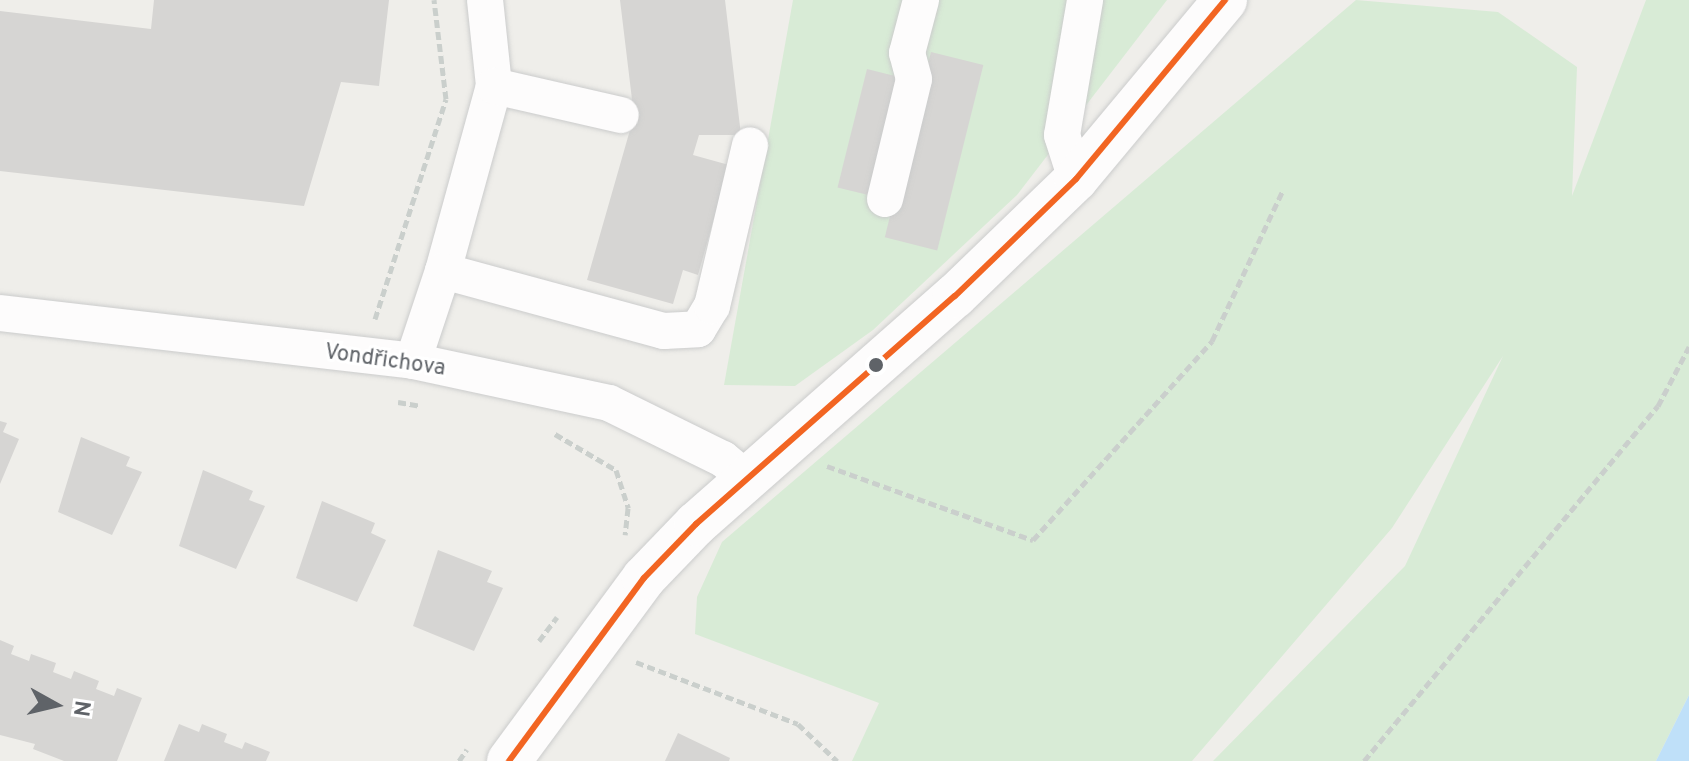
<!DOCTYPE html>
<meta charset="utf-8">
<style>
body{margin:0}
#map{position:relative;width:1689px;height:761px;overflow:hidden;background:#efeeea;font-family:Overpass,sans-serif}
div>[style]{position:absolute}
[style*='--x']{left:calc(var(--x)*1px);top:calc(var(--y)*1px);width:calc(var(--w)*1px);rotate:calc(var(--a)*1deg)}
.green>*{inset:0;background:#d8ebd6}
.water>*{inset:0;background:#bfe0f9}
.building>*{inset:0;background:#d6d5d3;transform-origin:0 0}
.path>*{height:5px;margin-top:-2.5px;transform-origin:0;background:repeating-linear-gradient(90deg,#cacfcc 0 8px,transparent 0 12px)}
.roads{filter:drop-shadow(0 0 2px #cbcccc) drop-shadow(0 0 2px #cbcccc)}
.minor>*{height:36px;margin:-18px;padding:0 18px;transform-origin:18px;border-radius:18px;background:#fdfcfc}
.tertiary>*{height:44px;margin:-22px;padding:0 22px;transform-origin:22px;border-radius:22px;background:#fdfcfc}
.bus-1>*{height:6px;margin:-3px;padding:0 3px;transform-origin:3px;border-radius:3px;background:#f26522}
.dots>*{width:22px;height:22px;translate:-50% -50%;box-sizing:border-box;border:4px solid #fff;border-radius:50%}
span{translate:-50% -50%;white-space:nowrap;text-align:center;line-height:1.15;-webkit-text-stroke:6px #fff;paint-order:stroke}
.street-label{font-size:22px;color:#5f6368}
.north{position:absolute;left:16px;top:665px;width:80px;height:80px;-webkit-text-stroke:6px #fff;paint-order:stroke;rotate:98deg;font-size:22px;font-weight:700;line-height:32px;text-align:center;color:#5f6368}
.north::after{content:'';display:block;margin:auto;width:28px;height:36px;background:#5f6368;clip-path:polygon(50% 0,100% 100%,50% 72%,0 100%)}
</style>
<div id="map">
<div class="green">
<div style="clip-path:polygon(793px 0,1167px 0,1017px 195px,873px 330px,795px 386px,724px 385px)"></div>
<div style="clip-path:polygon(1356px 0,1498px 12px,1577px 67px,1572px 196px,1646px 0,1689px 0,1689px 695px,1656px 761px,1213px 761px,1405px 566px,1503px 356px,1392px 528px,1192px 761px,852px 761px,879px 703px,695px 634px,697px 597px,722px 542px)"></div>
</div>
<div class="water">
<div style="clip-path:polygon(1689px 695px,1689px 761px,1656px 761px)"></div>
</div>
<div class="building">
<div style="clip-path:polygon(154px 0,389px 0,379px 86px,341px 82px,304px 206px,0 171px,0 11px,151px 29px)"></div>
<div style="clip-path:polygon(620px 0,725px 0,741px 135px,699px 135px,693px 155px,729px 165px,698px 275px,683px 270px,673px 304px,587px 280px,634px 116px)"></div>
<div style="left:931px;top:52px;width:54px;height:191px;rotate:14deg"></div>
<div style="left:867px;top:69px;width:36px;height:122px;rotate:14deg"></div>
<div style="clip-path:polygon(0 421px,7px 423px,3px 432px,19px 439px,0 484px)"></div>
<div style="clip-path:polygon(81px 437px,130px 457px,126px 466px,142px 472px,112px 535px,58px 512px)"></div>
<div style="clip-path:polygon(203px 470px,253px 491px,249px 500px,265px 506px,236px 569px,179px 546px)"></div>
<div style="clip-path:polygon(322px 501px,375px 523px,371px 533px,386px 540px,357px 602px,296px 578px)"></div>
<div style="clip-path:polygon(438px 550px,492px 571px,487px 582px,503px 588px,474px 651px,413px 626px)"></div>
<div style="clip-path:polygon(0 640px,14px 646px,11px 654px,29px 661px,31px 654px,56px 663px,53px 672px,71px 679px,74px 671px,99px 681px,96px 689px,114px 696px,117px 688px,142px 698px,117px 761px,64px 761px,33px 749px,35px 744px,0 735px)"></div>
<div style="clip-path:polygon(179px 724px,199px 732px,202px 724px,227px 734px,224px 742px,242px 749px,245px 742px,270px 752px,266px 761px,164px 761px)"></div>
<div style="clip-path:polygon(678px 733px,730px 758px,729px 761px,665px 761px)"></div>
</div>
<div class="path">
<div style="--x:375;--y:319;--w:231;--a:-72.1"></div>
<div style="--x:446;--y:99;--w:100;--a:-96.9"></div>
<div style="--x:398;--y:402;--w:22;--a:10"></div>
<div style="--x:555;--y:434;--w:71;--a:30.5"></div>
<div style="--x:616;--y:470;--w:40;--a:72"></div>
<div style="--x:628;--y:508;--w:27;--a:96"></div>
<div style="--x:827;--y:466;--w:219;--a:19.8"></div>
<div style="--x:1033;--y:540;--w:268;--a:-48"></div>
<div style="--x:1212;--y:341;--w:165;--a:-64.8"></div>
<div style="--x:539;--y:641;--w:30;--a:-53"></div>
<div style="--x:636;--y:662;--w:173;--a:20.9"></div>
<div style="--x:798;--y:724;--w:54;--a:43.5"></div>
<div style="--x:459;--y:761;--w:14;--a:-56"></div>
<div style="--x:1364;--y:761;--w:461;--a:-50.4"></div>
<div style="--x:1658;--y:406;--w:67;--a:-62.3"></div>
</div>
<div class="roads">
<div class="minor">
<div style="--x:485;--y:0;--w:86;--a:84"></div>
<div style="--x:1076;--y:179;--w:46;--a:-107.7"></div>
<div style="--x:1062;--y:135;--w:137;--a:-80.3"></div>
<div style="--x:885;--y:199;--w:123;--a:-76.4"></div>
<div style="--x:914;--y:79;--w:27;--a:-105"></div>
<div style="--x:907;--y:53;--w:55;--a:-75.2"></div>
<div style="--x:443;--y:271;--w:192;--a:-74.6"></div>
<div style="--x:494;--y:86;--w:130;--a:12.9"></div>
<div style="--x:0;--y:313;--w:416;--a:6.6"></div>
<div style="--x:413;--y:361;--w:200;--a:12.1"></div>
<div style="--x:609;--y:403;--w:127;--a:26.2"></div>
<div style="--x:723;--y:459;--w:33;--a:40"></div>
<div style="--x:413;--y:361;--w:95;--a:-71.6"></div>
<div style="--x:443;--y:271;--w:229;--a:15.2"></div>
<div style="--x:664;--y:331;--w:34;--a:-3"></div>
<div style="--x:698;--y:329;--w:27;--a:-59"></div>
<div style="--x:712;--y:306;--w:165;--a:-76.7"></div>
</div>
<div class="tertiary">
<div style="--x:509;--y:761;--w:227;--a:-53.6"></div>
<div style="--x:644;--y:578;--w:75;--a:-46.1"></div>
<div style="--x:696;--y:524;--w:345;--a:-41.4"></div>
<div style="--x:955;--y:296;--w:168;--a:-44"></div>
<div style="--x:1076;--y:179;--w:233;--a:-50.2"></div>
</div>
</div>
<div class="bus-1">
<div style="--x:509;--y:761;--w:227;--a:-53.6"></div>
<div style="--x:644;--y:578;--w:75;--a:-46.1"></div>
<div style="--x:696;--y:524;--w:345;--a:-41.4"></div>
<div style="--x:955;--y:296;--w:168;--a:-44"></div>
<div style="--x:1076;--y:179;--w:233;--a:-50.2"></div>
</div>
<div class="dots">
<div style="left:876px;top:365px;background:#5f6368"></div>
</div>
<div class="street-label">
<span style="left:385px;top:361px;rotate:8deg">Vondřichova</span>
</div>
<div class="north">N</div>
</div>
